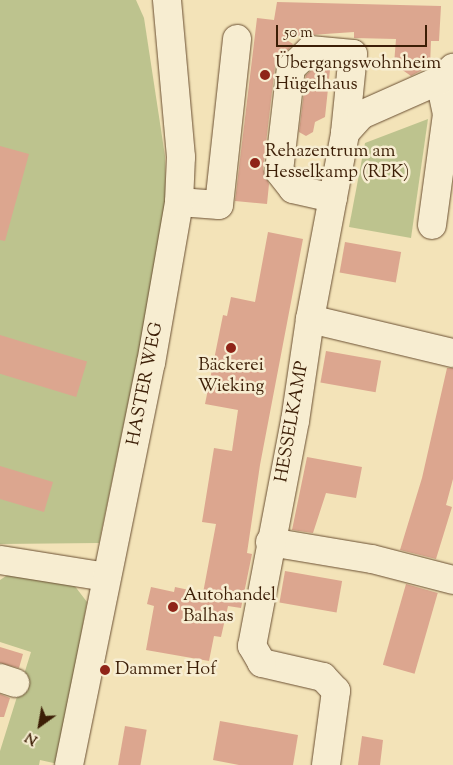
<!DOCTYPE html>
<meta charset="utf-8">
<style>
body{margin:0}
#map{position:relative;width:453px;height:765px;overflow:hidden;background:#f3e3b8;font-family:"Sorts Mill Goudy",serif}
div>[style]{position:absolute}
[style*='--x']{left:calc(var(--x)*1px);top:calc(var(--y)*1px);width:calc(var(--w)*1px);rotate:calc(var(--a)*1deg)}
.green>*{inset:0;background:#bdc38e}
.building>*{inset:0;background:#dca68f;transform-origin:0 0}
.roads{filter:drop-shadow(0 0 1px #6a4f32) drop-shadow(0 0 1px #6a4f32)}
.minor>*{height:28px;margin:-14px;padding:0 14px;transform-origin:14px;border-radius:14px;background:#f7edd1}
.dots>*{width:14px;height:14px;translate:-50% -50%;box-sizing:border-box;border:2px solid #f7edd1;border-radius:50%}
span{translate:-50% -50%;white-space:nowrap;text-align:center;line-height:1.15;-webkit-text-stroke:5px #f7edd1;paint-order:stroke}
.poi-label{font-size:18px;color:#3c1e06}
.left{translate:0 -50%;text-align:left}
.street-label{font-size:18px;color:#3c1e06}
.north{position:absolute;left:15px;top:700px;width:50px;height:50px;-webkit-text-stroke:4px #f7edd1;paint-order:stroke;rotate:212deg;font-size:14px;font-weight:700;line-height:20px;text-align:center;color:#3c1e06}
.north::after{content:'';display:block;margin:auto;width:18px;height:22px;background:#3c1e06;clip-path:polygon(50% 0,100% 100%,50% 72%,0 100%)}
.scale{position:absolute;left:276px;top:25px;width:151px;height:22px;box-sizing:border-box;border:2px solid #3c1e06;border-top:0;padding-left:6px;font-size:15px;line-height:18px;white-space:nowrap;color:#3c1e06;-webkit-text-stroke:4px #f7edd1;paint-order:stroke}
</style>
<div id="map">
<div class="green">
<div style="clip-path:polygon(0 0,136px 0,144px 18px,165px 156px,166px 202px,159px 255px,99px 543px,0 544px)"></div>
<div style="clip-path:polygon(428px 119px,411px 238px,349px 227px,365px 143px)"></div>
<div style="clip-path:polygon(9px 574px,74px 585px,87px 602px,58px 764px,40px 760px,39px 765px,0 765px,0 751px,31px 652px,0 642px,0 580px)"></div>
</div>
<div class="building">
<div style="clip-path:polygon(277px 2px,441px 6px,439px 41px,431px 41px,430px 66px,411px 76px,394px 64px,396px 39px,354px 38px,354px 32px,282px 37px,293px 44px,275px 66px,263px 169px,269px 184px,267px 204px,235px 201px,257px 18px,274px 20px)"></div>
<div style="clip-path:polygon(316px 66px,330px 70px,325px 117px,315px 122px,313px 132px,306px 136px,299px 132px,306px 75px)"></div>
<div style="clip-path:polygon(0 146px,29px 154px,5px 241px,0 240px)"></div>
<div style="clip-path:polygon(268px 232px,303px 239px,260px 465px,247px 553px,252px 554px,241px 608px,228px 606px,221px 637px,214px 636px,209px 661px,146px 650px,154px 606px,147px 604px,151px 587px,174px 592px,175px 587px,203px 593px,216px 524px,202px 522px,214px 448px,232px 451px,238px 410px,205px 404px,223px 315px,227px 316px,231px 297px,255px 302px)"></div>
<div style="left:345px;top:242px;width:57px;height:31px;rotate:10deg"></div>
<div style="left:0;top:335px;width:91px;height:37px;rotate:17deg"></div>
<div style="left:326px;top:351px;width:56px;height:32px;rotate:10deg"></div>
<div style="clip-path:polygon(447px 368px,453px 368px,453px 479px,446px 505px,452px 507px,436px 559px,400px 550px,422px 478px)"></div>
<div style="clip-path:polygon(307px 457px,362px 467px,356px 498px,326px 493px,313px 533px,292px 530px)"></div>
<div style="clip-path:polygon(0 466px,53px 482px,44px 512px,0 499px)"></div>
<div style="left:285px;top:571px;width:58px;height:32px;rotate:10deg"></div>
<div style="left:406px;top:584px;width:33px;height:84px;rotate:16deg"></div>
<div style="clip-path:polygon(0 647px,23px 654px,19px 668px,0 663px)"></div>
<div style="clip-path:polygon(0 694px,10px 698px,4px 717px,0 717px)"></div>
<div style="clip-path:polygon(220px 721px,298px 735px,293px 765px,239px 765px,213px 760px)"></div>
<div style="left:125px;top:726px;width:22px;height:40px;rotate:10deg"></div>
<div style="clip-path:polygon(362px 736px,383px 740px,380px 765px,358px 765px)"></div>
</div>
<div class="roads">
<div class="minor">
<div style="--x:333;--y:198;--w:41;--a:-167.3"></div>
<div style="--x:293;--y:189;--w:23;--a:-128"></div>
<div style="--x:279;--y:171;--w:104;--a:-83.4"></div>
<div style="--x:291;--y:68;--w:26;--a:-43"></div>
<div style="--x:310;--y:50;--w:43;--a:5.3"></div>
<div style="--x:353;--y:54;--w:79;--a:95.8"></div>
<div style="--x:179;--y:202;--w:40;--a:4.3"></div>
<div style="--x:219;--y:205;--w:167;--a:-83.8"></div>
<div style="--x:432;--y:225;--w:112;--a:-82.3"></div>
<div style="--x:447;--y:114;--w:35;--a:-102"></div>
<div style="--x:310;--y:319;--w:147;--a:13.4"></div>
<div style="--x:270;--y:542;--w:103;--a:9.5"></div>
<div style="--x:372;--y:559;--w:84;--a:14.5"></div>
<div style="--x:0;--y:560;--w:107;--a:9.1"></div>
<div style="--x:0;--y:678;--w:16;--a:18"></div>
<div style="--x:69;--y:765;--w:410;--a:-78.5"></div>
<div style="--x:151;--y:363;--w:163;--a:-80.1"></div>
<div style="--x:179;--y:202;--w:45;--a:-87.5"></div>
<div style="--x:181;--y:157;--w:158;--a:-95.1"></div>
<div style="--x:326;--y:765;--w:75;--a:-82.3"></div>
<div style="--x:336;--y:691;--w:19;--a:-133"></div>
<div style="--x:323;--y:677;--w:63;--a:-167.1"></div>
<div style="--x:262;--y:663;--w:20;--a:-120"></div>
<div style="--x:252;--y:646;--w:229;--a:-79.2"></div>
<div style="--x:295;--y:421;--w:103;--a:-81.6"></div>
<div style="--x:310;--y:319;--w:189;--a:-79.3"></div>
<div style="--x:345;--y:133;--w:24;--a:-48"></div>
<div style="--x:361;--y:115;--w:86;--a:-23.9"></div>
<div style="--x:440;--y:80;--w:18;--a:-43"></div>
</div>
</div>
<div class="dots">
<div style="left:265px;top:75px;background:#8f2418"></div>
<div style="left:255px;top:163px;background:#8f2418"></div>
<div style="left:231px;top:348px;background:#8f2418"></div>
<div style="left:173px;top:607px;background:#8f2418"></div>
<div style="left:105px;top:670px;background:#8f2418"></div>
</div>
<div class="poi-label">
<span class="left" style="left:275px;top:75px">Übergangswohnheim<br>Hügelhaus</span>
<span class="left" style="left:265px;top:163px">Rehazentrum am<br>Hesselkamp (RPK)</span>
<span style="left:231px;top:377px">Bäckerei<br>Wieking</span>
<span class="left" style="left:183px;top:607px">Autohandel<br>Balhas</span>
<span class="left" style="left:115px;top:670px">Dammer Hof</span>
</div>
<div class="street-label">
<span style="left:146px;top:384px;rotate:-79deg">HASTER WEG</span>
<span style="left:293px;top:422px;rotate:-80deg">HESSELKAMP</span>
</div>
<div class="north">N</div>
<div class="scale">50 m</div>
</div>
